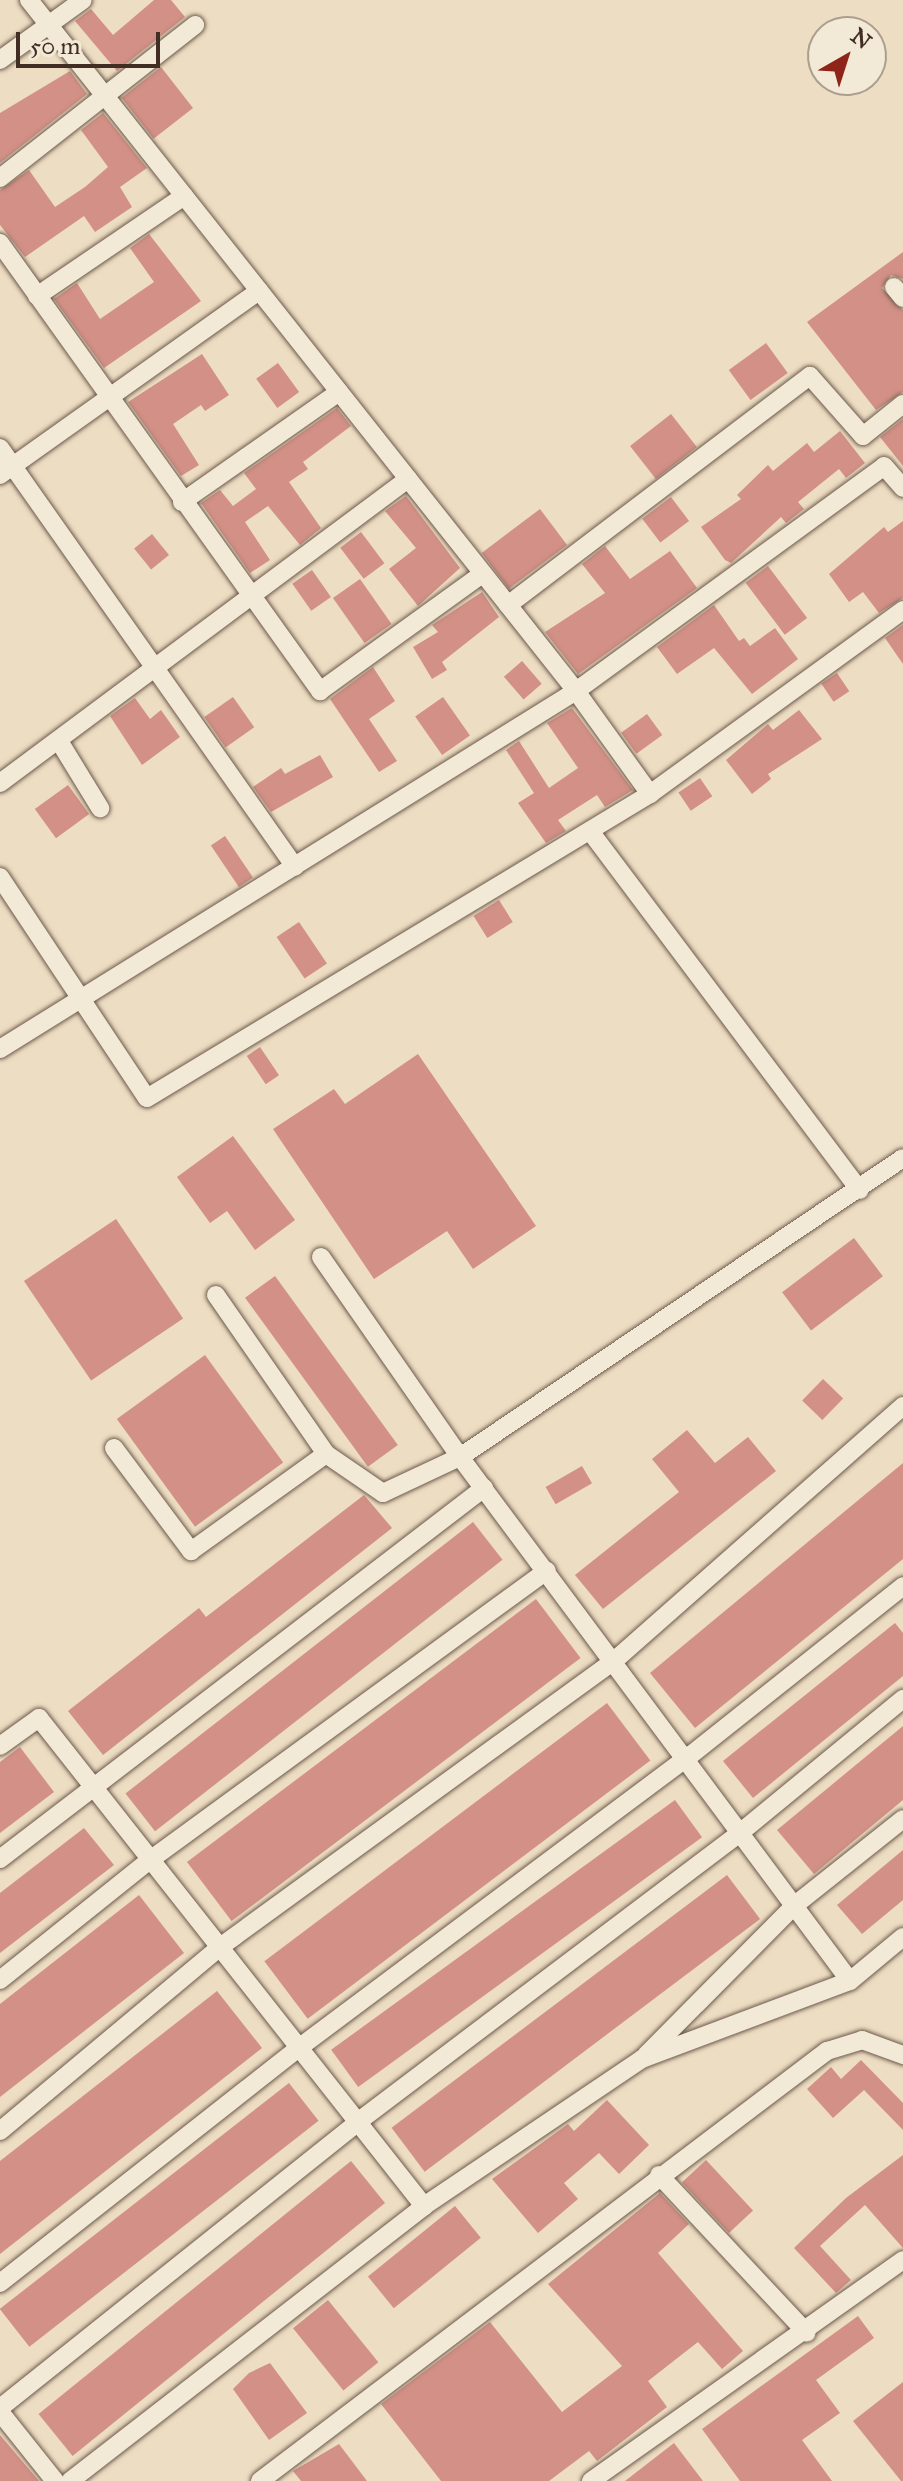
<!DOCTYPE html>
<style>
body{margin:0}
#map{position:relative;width:903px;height:2481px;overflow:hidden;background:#edddc2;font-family:"IM FELL Great Primer",serif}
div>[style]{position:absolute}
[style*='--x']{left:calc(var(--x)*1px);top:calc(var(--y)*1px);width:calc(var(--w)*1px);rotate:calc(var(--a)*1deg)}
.building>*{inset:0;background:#d29086;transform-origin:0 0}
.roads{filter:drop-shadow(0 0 2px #6c594c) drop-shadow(0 0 2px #6c594c)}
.street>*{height:18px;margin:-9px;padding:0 9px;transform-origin:9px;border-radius:9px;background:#f3e9d7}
span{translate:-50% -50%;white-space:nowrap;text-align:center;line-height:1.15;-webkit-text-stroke:6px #f3e9d7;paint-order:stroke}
.north{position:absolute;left:807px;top:16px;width:80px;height:80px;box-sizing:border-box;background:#f3e9d7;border:2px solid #ac9e8f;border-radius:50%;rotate:39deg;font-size:22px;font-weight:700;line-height:32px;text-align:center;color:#412d24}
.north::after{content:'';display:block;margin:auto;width:28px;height:36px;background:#8f2418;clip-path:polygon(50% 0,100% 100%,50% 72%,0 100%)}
.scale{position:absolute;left:16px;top:32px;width:144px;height:36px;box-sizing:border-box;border:4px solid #412d24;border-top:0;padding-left:10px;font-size:24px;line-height:28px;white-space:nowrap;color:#412d24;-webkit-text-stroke:6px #f3e9d7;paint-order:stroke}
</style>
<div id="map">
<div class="building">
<div style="clip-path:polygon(154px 0,171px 0,185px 17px,117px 71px,75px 21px,91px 9px,113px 35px)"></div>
<div style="left:161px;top:67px;width:52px;height:50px;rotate:52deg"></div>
<div style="clip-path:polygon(70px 71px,87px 94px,0 163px,0 113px)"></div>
<div style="clip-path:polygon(103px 113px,147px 168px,120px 187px,132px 207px,95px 232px,84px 216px,25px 257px,0 225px,0 190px,29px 170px,55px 207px,85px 187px,108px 167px,81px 130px)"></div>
<div style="clip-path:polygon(149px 234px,201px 301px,104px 368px,54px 299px,77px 283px,100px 319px,154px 282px,130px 248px)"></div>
<div style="clip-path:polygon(903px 252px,903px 279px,891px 275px,882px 288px,903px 310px,903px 392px,876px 410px,807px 322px)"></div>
<div style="left:766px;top:343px;width:37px;height:46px;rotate:54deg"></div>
<div style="clip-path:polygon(202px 354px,229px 395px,205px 411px,201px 405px,173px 424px,199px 465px,181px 476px,128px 402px)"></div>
<div style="left:278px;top:363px;width:36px;height:27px;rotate:54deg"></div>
<div style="clip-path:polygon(337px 408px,351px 426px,303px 462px,308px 469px,289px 482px,321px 528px,300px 545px,268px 506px,245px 522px,270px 560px,250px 573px,201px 503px,220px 490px,233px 506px,256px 489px,244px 473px)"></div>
<div style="left:671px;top:414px;width:42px;height:52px;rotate:52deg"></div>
<div style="clip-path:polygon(903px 419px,903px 466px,880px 437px)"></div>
<div style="clip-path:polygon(840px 431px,865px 463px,846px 478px,839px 469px,798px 502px,804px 509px,786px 523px,781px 517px,731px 563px,725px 560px,701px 527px,741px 499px,737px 495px,768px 465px,773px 471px,807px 443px,814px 452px)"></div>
<div style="clip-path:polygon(406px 496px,460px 568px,418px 606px,389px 569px,416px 548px,385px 511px)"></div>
<div style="left:671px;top:497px;width:30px;height:36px;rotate:53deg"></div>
<div style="left:540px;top:509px;width:45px;height:73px;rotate:53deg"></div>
<div style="clip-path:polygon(903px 521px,903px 598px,879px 613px,863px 592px,849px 602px,829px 574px,884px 527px,888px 532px)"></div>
<div style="left:361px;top:532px;width:39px;height:26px;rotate:53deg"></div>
<div style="left:152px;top:534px;width:27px;height:23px;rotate:51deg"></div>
<div style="clip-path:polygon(605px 546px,630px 579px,670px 551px,697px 588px,578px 674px,545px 632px,605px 593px,582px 564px)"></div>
<div style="left:768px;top:566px;width:65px;height:28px;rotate:53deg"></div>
<div style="left:312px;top:570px;width:33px;height:24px;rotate:55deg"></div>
<div style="left:360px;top:579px;width:55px;height:33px;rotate:55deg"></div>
<div style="clip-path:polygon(482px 592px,499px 617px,442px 662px,447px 670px,432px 679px,413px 647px,438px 632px,432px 625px)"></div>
<div style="clip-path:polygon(714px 605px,739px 641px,744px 638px,750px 646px,775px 628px,798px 659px,752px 694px,714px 648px,677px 674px,657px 647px)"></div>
<div style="clip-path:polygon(903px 625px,903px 664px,885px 638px)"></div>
<div style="left:522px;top:661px;width:30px;height:24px;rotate:49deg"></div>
<div style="clip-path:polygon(373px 667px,395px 701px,369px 719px,397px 761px,379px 772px,330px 699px)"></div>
<div style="left:837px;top:673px;width:22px;height:19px;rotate:56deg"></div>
<div style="left:233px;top:697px;width:37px;height:35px;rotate:55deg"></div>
<div style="left:443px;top:697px;width:47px;height:34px;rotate:55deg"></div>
<div style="clip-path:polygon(135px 698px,150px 719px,161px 710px,180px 737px,142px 765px,110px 716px)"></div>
<div style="clip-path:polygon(572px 708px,633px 790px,605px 807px,597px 795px,558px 820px,566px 831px,546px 843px,518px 803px,534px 793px,506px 750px,519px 741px,549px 788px,578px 768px,547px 723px)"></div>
<div style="clip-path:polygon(799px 710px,822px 739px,768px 774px,771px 779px,752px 794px,726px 760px,768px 724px,773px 730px)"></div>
<div style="left:647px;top:714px;width:26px;height:32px;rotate:54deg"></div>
<div style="clip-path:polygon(320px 755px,333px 777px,271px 812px,253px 787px,281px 768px,285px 774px)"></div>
<div style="left:700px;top:778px;width:22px;height:26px;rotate:56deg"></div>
<div style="left:68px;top:785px;width:36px;height:41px;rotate:54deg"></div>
<div style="left:225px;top:836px;width:50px;height:17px;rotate:56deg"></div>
<div style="left:499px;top:900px;width:26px;height:30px;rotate:58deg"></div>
<div style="left:299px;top:922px;width:50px;height:27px;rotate:56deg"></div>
<div style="left:260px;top:1047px;width:34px;height:16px;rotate:56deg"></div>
<div style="clip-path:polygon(418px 1054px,536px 1226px,473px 1269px,447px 1231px,374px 1279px,273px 1129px,334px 1089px,345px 1104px)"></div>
<div style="clip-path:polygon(233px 1136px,295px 1220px,255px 1250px,227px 1211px,210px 1223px,177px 1177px)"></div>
<div style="left:116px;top:1219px;width:120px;height:111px;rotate:56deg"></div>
<div style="left:854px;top:1238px;width:48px;height:90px;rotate:53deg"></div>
<div style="left:275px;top:1276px;width:209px;height:37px;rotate:54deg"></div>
<div style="left:205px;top:1355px;width:133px;height:109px;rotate:54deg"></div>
<div style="left:823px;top:1379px;width:28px;height:30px;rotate:44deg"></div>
<div style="clip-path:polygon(687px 1430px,715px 1463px,748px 1437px,776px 1471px,603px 1609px,575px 1575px,679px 1492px,652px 1459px)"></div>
<div style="clip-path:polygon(903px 1463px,903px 1559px,695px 1728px,650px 1673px)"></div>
<div style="left:582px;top:1466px;width:20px;height:42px;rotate:60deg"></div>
<div style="clip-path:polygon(364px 1495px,392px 1528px,103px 1755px,68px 1711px,199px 1608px,206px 1617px)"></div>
<div style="left:473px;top:1522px;width:48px;height:441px;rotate:52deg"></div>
<div style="left:536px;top:1599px;width:74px;height:437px;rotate:53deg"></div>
<div style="clip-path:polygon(895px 1623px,903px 1633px,903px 1676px,753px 1798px,723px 1761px)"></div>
<div style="left:607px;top:1703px;width:72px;height:429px;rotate:53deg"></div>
<div style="clip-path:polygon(903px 1726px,903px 1800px,814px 1874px,777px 1830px)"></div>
<div style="clip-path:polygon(20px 1747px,54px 1792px,0 1833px,0 1762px)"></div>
<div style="left:675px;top:1800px;width:46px;height:425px;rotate:54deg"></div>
<div style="clip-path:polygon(84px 1828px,114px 1865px,0 1953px,0 1893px)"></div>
<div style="clip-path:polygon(903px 1850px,903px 1900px,862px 1934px,837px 1905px)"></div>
<div style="left:727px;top:1875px;width:55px;height:420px;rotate:53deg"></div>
<div style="clip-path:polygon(139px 1895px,184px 1953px,0 2097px,0 2004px)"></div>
<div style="clip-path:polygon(217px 1991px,262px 2048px,0 2254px,0 2161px)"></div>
<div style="clip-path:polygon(861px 2060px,903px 2103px,903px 2130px,864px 2090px,833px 2118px,807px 2089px,831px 2067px,841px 2079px)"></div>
<div style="left:289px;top:2083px;width:48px;height:367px;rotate:52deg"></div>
<div style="clip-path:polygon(607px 2100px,649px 2145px,619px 2174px,599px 2153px,564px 2183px,578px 2199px,538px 2233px,492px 2179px,568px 2124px,574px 2131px)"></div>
<div style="clip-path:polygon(903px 2155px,903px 2248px,865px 2205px,820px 2246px,851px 2280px,836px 2293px,794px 2248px,846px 2198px)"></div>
<div style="left:706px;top:2160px;width:69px;height:33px;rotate:47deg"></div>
<div style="left:351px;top:2161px;width:54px;height:402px;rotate:51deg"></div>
<div style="clip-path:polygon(660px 2193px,689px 2224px,658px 2253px,743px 2351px,722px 2369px,698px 2342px,648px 2381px,667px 2407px,597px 2461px,589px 2451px,549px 2481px,441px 2481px,381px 2404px,490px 2322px,562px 2412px,622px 2366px,548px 2284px)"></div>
<div style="left:455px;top:2206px;width:41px;height:112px;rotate:51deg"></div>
<div style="left:328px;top:2300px;width:80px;height:45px;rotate:51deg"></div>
<div style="clip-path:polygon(858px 2316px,874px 2338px,816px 2380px,840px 2413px,802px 2440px,832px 2481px,740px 2481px,702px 2429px)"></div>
<div style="clip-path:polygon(270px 2363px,307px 2413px,269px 2440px,233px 2389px,249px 2373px)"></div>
<div style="clip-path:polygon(903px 2382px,903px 2481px,901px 2481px,853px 2421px)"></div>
<div style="clip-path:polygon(0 2435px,39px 2481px,0 2481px)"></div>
<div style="clip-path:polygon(674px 2443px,703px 2481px,625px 2481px)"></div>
<div style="clip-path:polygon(339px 2444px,367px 2481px,301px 2481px,293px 2471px)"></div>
</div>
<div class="roads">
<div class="street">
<div style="--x:29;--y:0;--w:881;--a:51.63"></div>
<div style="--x:576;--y:691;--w:127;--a:54.3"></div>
<div style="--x:0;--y:60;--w:102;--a:-35.9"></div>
<div style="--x:0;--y:178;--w:248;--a:-38.1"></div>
<div style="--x:0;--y:243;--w:551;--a:54.46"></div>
<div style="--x:320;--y:691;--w:200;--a:-35.8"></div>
<div style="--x:894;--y:287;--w:14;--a:51"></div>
<div style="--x:37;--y:296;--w:178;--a:-34.2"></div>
<div style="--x:0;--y:448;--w:512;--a:54.85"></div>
<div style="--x:0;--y:475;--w:318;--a:-35.4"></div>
<div style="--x:182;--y:502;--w:192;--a:-35"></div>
<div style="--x:508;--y:605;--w:379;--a:-37.2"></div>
<div style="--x:810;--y:376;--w:80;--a:48.5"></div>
<div style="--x:863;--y:436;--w:51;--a:-38.7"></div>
<div style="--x:59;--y:741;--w:79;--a:58.5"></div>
<div style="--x:0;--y:783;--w:509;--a:-36.69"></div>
<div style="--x:590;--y:831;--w:449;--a:53.1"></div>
<div style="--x:0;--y:877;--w:265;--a:56.4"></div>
<div style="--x:147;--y:1098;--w:588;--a:-31.15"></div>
<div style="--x:650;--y:794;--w:313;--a:-36"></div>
<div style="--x:0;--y:1049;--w:678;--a:-31.86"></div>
<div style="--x:576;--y:691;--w:381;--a:-36.1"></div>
<div style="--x:884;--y:466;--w:29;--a:49"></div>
<div style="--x:321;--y:1257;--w:244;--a:55.2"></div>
<div style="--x:460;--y:1457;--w:653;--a:53.34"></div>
<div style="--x:216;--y:1295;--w:193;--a:55.3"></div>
<div style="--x:114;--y:1448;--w:129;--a:53.2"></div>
<div style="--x:191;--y:1551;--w:166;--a:-35.7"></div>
<div style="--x:326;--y:1454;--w:69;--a:34.4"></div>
<div style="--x:383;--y:1493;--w:85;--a:-25.1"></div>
<div style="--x:460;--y:1457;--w:534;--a:-34.02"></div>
<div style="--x:0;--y:1746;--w:48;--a:-35.7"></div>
<div style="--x:39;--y:1718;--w:622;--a:51.73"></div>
<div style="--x:0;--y:1859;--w:610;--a:-37.47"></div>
<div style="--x:0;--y:1980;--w:192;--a:-38.7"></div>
<div style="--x:150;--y:1860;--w:491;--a:-36.1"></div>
<div style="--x:646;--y:2055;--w:211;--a:-45.2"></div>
<div style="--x:795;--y:1905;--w:138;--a:-38.5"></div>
<div style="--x:0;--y:2131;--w:287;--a:-39.9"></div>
<div style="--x:220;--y:1947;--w:488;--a:-36"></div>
<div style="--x:615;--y:1660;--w:384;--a:-41.4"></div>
<div style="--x:659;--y:2175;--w:216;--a:46.9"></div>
<div style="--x:0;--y:2283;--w:382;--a:-38.2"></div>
<div style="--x:300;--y:2047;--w:483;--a:-36.8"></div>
<div style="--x:687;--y:1758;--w:276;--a:-38.5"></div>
<div style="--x:0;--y:2408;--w:460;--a:-38.6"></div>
<div style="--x:359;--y:2121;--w:479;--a:-37.1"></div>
<div style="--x:741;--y:1832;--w:210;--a:-39.4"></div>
<div style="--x:0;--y:2412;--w:88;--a:51.4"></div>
<div style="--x:70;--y:2481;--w:448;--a:-37.8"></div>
<div style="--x:424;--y:2206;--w:263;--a:-34"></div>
<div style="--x:642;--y:2059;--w:222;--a:-20.6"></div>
<div style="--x:850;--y:1981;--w:69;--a:-39.7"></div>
<div style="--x:260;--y:2481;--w:712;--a:-37.18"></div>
<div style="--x:827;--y:2051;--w:37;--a:-17"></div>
<div style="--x:862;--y:2040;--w:44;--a:20.1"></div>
<div style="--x:591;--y:2481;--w:382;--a:-35.3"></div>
</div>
</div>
<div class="north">N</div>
<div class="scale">50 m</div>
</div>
